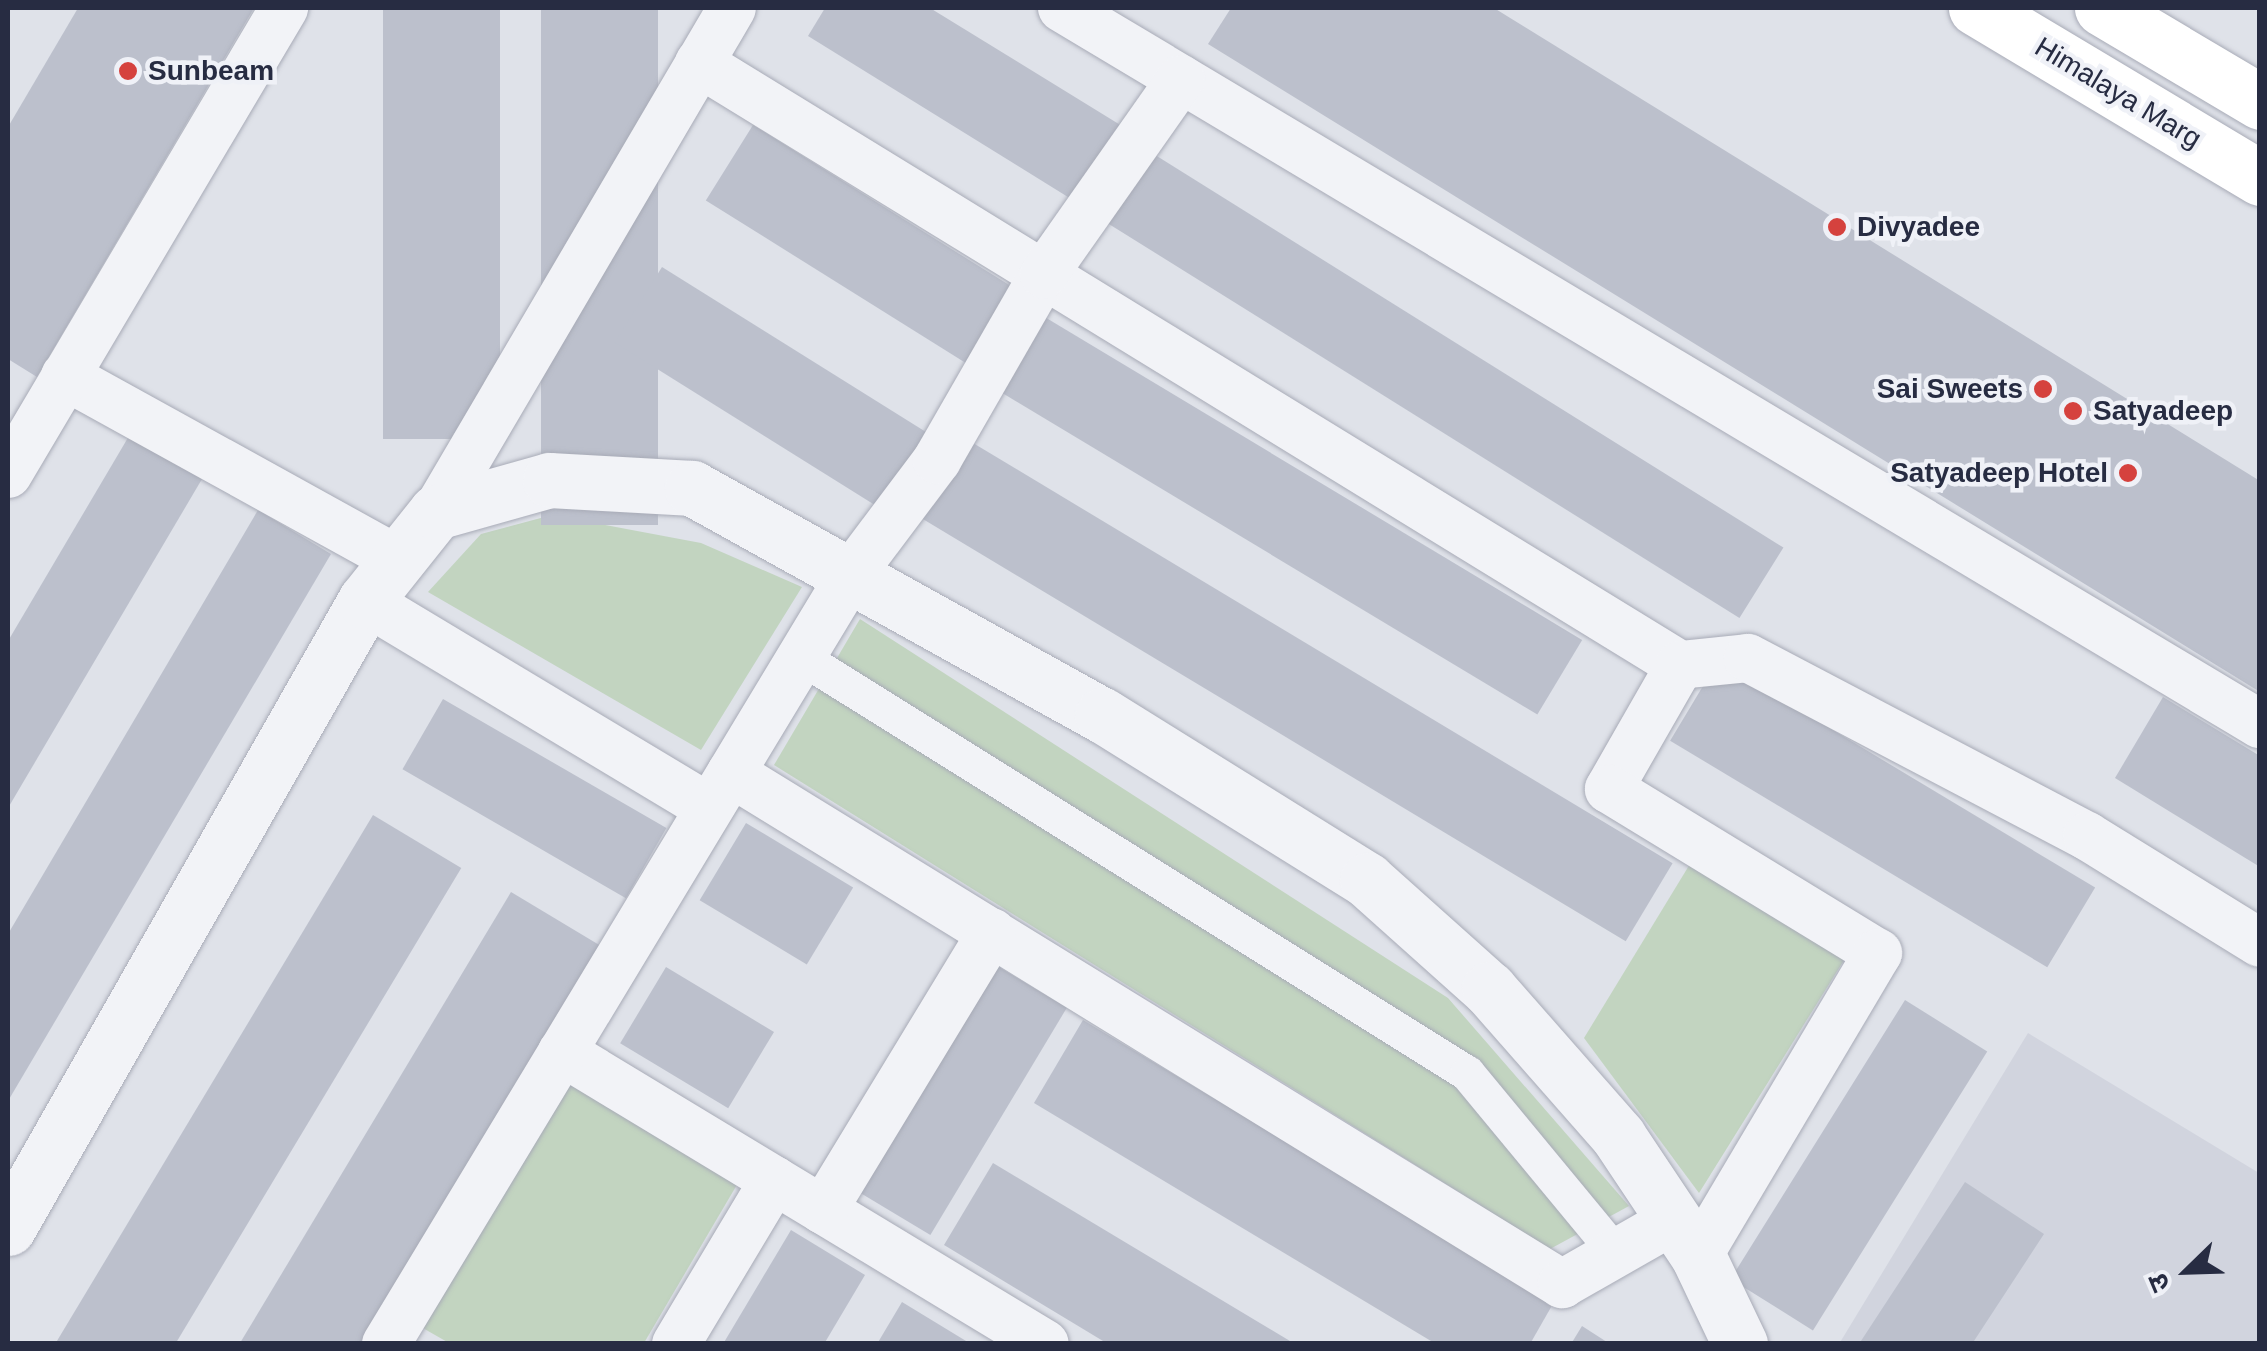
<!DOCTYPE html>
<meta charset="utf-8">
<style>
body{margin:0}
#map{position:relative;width:2267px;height:1351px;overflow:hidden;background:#dfe2e9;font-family:Helvetica,"Noto Sans Devanagari",sans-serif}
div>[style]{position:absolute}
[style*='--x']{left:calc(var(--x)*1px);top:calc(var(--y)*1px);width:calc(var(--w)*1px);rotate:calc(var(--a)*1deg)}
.built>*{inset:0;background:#d1d4de}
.green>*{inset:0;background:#c2d4c0}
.building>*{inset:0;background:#bcc0cc;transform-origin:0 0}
.roads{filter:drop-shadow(0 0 2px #a8abb7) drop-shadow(0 0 2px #a8abb7)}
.pedestrian>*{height:35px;margin:-17.5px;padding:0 17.5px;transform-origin:17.5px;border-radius:17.5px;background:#f2f3f7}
.minor>*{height:48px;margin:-24px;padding:0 24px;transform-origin:24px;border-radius:24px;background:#f2f3f7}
.tertiary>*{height:55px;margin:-27.5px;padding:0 27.5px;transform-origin:27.5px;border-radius:27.5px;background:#f2f3f7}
.secondary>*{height:55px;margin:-27.5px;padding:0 27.5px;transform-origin:27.5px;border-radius:27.5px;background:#fff}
.dots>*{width:28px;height:28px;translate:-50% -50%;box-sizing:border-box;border:5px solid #eff1f7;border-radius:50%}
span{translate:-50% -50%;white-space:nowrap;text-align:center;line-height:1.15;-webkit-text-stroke:9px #eff1f7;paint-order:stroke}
.poi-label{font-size:28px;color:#272c42;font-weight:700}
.left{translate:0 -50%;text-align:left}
.right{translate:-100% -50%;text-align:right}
.street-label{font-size:28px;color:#272c42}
.frame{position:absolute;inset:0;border:10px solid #272c42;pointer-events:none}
.north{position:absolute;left:2137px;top:1221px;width:100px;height:100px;-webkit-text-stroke:8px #eff1f7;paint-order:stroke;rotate:247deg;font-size:28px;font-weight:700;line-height:40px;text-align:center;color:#272c42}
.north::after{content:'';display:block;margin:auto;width:35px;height:45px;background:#272c42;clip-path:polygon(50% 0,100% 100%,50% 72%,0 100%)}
</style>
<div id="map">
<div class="built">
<div style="clip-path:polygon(2028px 1033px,2259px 1173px,2259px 1343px,1839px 1344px)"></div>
</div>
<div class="green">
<div style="clip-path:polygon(552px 515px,701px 543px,802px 587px,701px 750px,428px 592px,481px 534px)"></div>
<div style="clip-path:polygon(860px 619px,1448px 998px,1629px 1206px,1550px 1249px,774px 765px)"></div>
<div style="clip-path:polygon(1693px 859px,1846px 957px,1699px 1193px,1584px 1038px)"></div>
<div style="clip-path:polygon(565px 1081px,738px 1183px,644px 1343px,449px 1343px,421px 1327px)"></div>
</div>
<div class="building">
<div style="clip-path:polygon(78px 8px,254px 8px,37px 377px,8px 359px,8px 127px)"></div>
<div style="left:383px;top:8px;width:117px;height:431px"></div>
<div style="left:541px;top:8px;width:117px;height:517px"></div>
<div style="clip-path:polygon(825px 8px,930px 8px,1122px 126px,1076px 202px,808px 36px)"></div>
<div style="clip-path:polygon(1231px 8px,1494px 8px,2260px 481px,2260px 692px,1208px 44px)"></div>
<div style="left:753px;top:125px;width:315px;height:89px;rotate:32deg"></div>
<div style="left:1144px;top:148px;width:754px;height:83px;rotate:32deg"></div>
<div style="left:662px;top:267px;width:316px;height:89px;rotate:32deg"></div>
<div style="left:1043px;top:316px;width:629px;height:87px;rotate:31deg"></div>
<div style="clip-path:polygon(129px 436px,202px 479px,8px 808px,8px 641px)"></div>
<div style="left:968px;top:440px;width:822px;height:91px;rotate:31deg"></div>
<div style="clip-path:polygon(258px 510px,331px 554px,8px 1101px,8px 934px)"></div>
<div style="left:1718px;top:661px;width:440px;height:93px;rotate:31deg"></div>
<div style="clip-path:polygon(2163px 697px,2260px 756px,2260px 867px,2115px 778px)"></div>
<div style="left:443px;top:699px;width:258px;height:81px;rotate:30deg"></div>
<div style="left:373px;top:815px;width:103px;height:616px;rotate:31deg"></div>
<div style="left:746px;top:823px;width:125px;height:90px;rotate:31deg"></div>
<div style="left:511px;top:892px;width:103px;height:527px;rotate:31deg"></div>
<div style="left:994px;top:964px;width:85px;height:265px;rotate:31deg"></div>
<div style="left:666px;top:967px;width:126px;height:89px;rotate:31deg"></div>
<div style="left:1905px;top:1000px;width:97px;height:329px;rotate:32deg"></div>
<div style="clip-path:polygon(1083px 1020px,1554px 1302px,1530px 1344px,1436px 1344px,1034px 1103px)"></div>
<div style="clip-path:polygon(993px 1163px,1295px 1344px,1108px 1344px,944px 1245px)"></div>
<div style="clip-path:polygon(1965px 1182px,2044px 1234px,1972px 1344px,1859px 1344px)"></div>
<div style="clip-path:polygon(791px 1230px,865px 1275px,824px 1344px,723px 1344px)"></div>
<div style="clip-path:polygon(902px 1302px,971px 1344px,877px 1344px)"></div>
<div style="clip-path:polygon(1582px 1326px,1610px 1344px,1571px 1344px)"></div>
</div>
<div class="roads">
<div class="pedestrian">
<div style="--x:801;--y:657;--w:785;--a:31.99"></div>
<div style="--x:1467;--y:1073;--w:234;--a:50.4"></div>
</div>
<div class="minor">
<div style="--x:1062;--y:8;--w:1396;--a:30.87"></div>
<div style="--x:699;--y:63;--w:1151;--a:31.54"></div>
<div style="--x:1680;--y:665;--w:143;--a:119.8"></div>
<div style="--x:1609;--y:789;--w:315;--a:31.4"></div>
<div style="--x:1878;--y:953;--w:352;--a:120.7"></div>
<div style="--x:65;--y:376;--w:380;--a:28.9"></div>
<div style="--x:8;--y:474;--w:542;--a:-59.36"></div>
<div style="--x:436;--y:512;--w:584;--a:-59.57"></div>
<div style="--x:365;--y:601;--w:401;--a:31"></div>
<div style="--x:1680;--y:665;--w:68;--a:-5.9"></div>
<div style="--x:1748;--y:658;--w:383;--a:27.7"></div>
<div style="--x:2087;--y:836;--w:203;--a:31.7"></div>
<div style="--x:731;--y:773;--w:976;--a:31.59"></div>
<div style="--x:1562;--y:1284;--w:129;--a:-29.7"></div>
<div style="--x:562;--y:1052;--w:564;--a:31.16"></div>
<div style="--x:823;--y:1210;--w:325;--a:-58.7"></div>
<div style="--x:386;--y:1344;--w:897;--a:-58.86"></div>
<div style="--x:850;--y:576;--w:145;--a:-53.1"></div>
<div style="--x:937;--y:460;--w:215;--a:-60.1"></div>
<div style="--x:1044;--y:274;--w:238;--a:-54.9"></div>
<div style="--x:676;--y:1344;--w:191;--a:-59.1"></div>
</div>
<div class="tertiary">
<div style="--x:8;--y:1228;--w:722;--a:-60.34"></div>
<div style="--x:365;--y:601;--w:114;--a:-51.4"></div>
<div style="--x:436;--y:512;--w:118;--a:-15.7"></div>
<div style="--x:550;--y:480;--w:142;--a:3.2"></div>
<div style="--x:692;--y:488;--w:469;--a:29"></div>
<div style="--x:1102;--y:715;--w:312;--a:31.9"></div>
<div style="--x:1367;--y:880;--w:164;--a:41.8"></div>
<div style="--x:1489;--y:989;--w:196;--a:48.7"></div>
<div style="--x:1618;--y:1136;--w:144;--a:56.3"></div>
<div style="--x:1698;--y:1256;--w:98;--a:64.5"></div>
</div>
<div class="secondary">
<div style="--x:1976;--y:8;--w:331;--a:30.9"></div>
<div style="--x:2102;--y:8;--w:184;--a:30.7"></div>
</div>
</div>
<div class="dots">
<div style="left:128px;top:71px;background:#d5423e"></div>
<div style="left:1837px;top:227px;background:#d5423e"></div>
<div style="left:2043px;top:389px;background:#d5423e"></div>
<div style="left:2073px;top:411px;background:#d5423e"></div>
<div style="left:2128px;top:473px;background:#d5423e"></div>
</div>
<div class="poi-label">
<span class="left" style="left:148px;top:71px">Sunbeam</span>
<span class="left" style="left:1857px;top:227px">Divyadee</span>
<span class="right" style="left:2023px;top:389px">Sai Sweets</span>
<span class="left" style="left:2093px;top:411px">Satyadeep</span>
<span class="right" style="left:2108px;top:473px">Satyadeep Hotel</span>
</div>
<div class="street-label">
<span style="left:2118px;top:93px;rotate:31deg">Himalaya Marg</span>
</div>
<div class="frame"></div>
<div class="north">उ</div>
</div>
